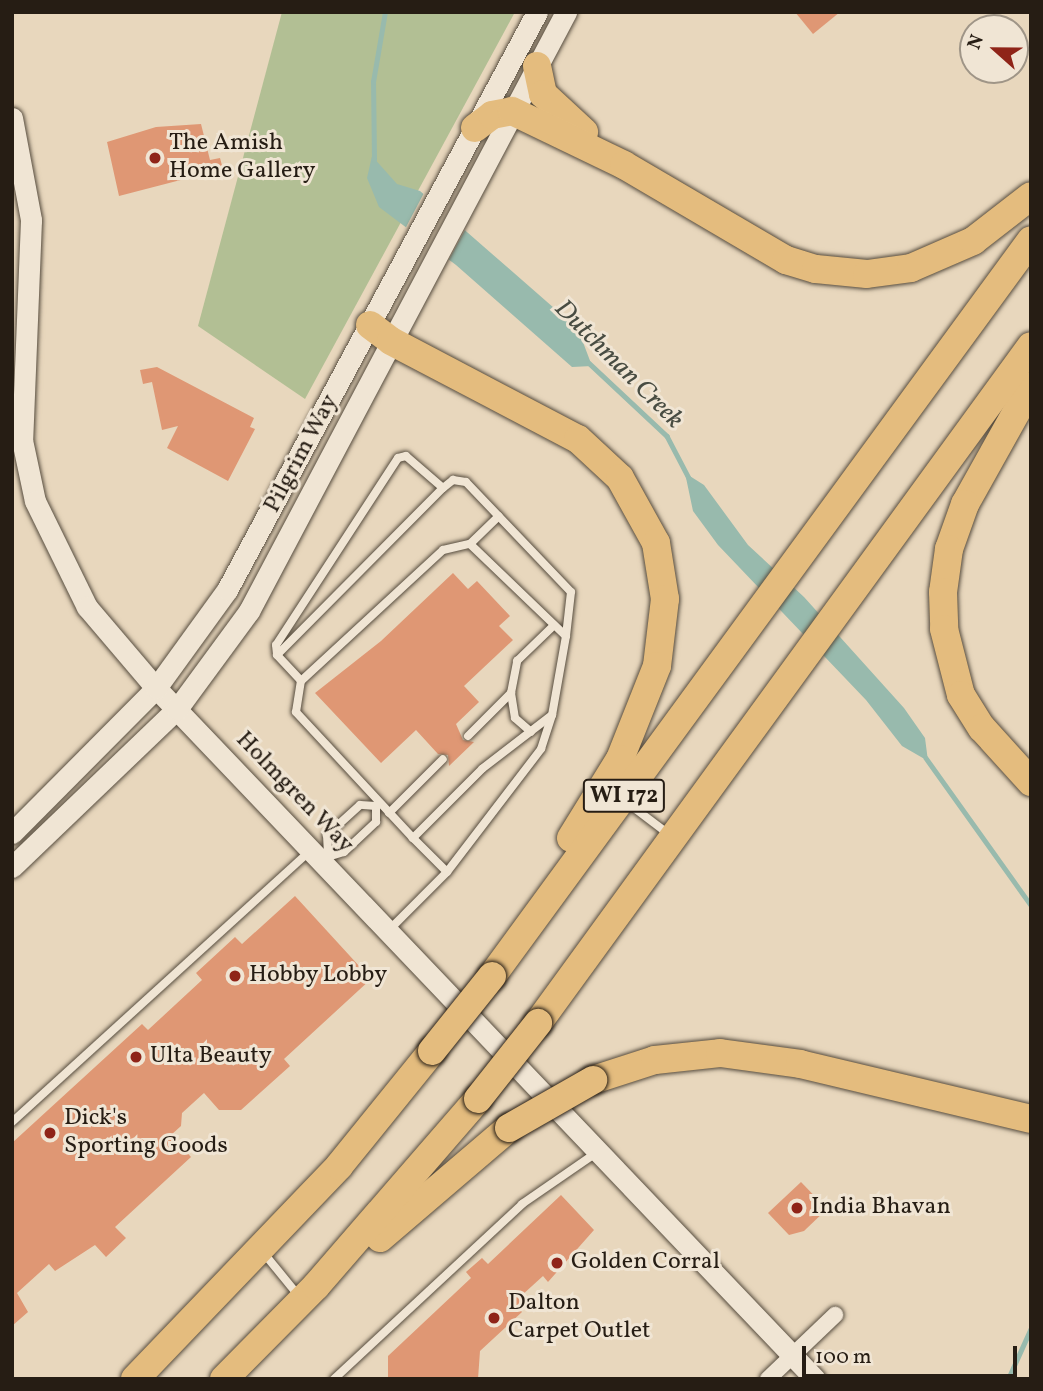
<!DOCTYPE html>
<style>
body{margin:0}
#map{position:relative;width:1043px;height:1391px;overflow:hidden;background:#e8d7bd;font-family:Vollkorn,serif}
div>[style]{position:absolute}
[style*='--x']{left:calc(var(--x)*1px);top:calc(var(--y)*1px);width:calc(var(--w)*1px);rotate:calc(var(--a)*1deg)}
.green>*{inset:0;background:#b2bf94}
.water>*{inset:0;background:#98baad}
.pier>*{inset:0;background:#e8d7bd}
.stream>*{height:4.5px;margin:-2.25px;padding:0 2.25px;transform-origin:2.25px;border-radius:2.25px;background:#98baad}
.building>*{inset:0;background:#df9774}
.roads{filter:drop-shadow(0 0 2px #564c3e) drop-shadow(0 0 2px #564c3e)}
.lane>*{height:8px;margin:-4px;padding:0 4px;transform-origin:4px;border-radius:4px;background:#f0e5d4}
.street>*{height:16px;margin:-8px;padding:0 8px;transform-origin:8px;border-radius:8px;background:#f0e5d4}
.secondary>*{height:21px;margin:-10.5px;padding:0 10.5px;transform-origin:10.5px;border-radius:10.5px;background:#f0e5d4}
.highway>*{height:28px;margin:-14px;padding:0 14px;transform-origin:14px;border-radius:14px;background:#e4bc7e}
.bridges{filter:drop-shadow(0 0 2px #261d14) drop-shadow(0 0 2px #261d14)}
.highway-bridge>*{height:28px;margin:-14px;padding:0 14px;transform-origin:14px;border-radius:14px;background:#e4bc7e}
.dots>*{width:19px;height:19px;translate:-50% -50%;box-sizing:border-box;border:4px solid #f0e5d4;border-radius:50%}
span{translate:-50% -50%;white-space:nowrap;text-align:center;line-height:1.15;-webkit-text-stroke:6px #f0e5d4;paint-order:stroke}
.shield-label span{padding:2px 5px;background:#f0e5d4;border:2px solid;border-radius:5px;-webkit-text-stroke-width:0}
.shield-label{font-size:23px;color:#261d14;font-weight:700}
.poi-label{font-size:24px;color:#261d14}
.left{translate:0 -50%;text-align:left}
.street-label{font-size:24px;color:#261d14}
.water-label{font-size:26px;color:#484c42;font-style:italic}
.frame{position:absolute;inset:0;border:14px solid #261d14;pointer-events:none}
.north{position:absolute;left:959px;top:14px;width:70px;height:70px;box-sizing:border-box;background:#f0e5d4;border:2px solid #9f9587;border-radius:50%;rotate:291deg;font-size:19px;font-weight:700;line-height:28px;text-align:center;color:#261d14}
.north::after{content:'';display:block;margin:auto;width:24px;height:32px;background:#8f2418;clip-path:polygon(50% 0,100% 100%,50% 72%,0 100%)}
.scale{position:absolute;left:802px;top:1346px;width:215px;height:32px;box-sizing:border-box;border:4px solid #261d14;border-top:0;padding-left:9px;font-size:21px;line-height:24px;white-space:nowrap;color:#261d14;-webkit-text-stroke:5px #f0e5d4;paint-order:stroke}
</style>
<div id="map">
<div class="green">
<div style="clip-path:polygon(282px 12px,515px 12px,305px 399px,198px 326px)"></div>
</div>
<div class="water">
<div style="clip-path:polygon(372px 156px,397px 184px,420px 191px,578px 329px,592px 366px,572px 367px,456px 265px,379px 207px,367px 178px)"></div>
<div style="clip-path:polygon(685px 473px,704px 485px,748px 545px,804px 597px,904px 708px,925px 738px,928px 761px,902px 746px,866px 700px,718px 545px,693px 511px)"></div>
</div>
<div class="pier">
<div style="clip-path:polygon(425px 191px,465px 230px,447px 263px,404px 231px)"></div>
</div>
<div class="stream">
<div style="--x:374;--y:160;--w:78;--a:-90.7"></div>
<div style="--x:373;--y:82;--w:71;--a:-80.3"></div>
<div style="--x:589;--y:363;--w:107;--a:43.1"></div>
<div style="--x:667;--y:436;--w:50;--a:62.4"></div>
<div style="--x:926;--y:758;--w:181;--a:54.5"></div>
<div style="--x:1008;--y:1379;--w:56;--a:-65.7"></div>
</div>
<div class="building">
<div style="clip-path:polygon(795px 12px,840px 12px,813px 34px)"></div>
<div style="clip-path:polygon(201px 124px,210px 160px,220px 158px,223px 169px,119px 196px,107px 142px,156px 127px)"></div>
<div style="clip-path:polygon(157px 367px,254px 418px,250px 427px,255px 429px,228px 481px,167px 448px,178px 426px,162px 430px,152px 382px,143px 384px,140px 370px)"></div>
<div style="clip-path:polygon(453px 573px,468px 589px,477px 581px,510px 616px,499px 626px,513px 640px,464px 686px,479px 702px,456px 724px,463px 740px,474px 742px,449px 766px,448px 755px,438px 754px,416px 730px,381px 763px,315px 693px,381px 641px)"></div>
<div style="clip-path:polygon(295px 896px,371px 979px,284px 1059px,290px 1066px,241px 1110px,219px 1110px,204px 1093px,182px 1113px,181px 1126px,171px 1135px,191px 1157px,115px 1227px,126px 1238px,106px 1257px,95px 1245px,55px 1271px,49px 1264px,17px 1293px,28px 1312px,12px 1326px,12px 1143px,142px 1024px,148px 1030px,202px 980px,196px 973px,235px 937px,242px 944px)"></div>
<div style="clip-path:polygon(801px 1182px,827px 1209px,804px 1231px,789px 1235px,768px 1213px)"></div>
<div style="clip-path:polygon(561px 1195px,594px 1230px,548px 1282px,543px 1276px,521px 1296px,525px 1302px,518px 1308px,522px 1312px,480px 1351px,478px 1379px,388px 1379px,388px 1356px,471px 1278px,466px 1272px,482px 1258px,488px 1264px)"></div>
</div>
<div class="roads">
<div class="lane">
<div style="--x:443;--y:488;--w:13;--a:-39"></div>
<div style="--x:453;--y:480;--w:13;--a:9"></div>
<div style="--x:466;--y:482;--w:152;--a:46.3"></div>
<div style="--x:571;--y:592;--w:44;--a:96.5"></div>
<div style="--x:470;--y:544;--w:133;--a:43.8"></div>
<div style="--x:566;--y:636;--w:80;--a:100"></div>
<div style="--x:552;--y:715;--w:88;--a:142.4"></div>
<div style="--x:482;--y:769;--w:98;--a:135"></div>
<div style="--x:413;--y:838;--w:172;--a:-132.9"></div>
<div style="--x:296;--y:712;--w:31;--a:-81"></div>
<div style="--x:301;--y:681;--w:193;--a:-42.7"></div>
<div style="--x:443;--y:550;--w:28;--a:-13"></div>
<div style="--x:470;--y:544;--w:40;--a:-44"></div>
<div style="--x:277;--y:655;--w:235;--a:-45.2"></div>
<div style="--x:443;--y:488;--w:49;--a:-139.1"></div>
<div style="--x:406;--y:456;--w:8;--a:166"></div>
<div style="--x:398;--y:458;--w:223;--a:123.1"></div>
<div style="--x:276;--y:645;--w:10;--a:84"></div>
<div style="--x:277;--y:655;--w:35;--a:47"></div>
<div style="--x:511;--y:693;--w:25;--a:81"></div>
<div style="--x:515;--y:718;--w:21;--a:41"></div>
<div style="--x:468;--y:736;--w:61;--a:-45"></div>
<div style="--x:511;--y:693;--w:33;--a:-79"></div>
<div style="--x:517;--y:661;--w:47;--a:-44.1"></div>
<div style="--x:625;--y:801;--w:56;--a:37.1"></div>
<div style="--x:389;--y:813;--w:76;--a:-45"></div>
<div style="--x:413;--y:838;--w:48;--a:45"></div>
<div style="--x:321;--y:859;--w:24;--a:-17"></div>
<div style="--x:344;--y:852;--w:44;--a:-43.2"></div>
<div style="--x:376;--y:822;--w:16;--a:-90"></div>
<div style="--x:376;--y:806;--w:16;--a:-176"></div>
<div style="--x:360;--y:805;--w:45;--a:137.7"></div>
<div style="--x:327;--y:835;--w:18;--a:87"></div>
<div style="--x:389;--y:930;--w:82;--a:-45"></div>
<div style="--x:447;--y:872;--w:155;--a:-52.6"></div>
<div style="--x:541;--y:749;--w:36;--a:-72"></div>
<div style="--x:12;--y:1122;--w:403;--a:-42.3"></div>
<div style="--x:262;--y:1251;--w:57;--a:50.7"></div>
<div style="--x:334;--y:1379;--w:257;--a:-42.9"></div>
<div style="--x:522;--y:1204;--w:90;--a:-34.6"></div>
</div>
<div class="street">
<div style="--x:768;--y:1379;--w:93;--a:-43.7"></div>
</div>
<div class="secondary">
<div style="--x:12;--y:118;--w:104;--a:79.4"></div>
<div style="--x:31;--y:220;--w:220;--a:92.3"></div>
<div style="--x:22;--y:440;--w:62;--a:78"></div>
<div style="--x:35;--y:501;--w:118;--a:63.9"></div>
<div style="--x:87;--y:607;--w:106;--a:49.6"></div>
<div style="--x:156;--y:688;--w:955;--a:46.36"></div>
<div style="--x:12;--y:833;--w:204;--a:-45.2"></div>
<div style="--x:156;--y:688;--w:121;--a:-54.1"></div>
<div style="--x:227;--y:590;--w:656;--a:-61.79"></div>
<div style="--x:12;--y:867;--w:228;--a:-43.8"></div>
<div style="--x:177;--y:709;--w:122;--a:-53.7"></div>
<div style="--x:249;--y:611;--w:678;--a:-62.11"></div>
</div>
<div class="highway">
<div style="--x:537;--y:66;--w:29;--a:78"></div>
<div style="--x:543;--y:94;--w:56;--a:42.8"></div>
<div style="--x:475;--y:128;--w:21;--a:-37"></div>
<div style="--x:492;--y:115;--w:20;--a:-11"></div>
<div style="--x:512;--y:111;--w:124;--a:25.7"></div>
<div style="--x:624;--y:165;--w:188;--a:30.4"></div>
<div style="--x:786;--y:260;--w:31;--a:17"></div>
<div style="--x:816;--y:269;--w:51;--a:5.6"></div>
<div style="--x:867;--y:274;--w:44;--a:-7.8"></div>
<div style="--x:911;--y:268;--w:68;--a:-23.5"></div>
<div style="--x:973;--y:241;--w:73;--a:-37.8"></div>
<div style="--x:370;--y:325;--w:26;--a:37"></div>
<div style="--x:391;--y:341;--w:211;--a:27.7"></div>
<div style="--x:578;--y:439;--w:57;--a:42.9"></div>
<div style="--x:620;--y:478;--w:74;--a:61"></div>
<div style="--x:656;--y:543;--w:57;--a:80.9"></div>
<div style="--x:665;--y:599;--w:67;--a:96.8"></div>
<div style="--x:657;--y:666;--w:100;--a:111.7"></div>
<div style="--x:620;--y:759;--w:93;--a:121.8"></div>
<div style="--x:1031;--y:386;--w:135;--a:119.2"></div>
<div style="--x:965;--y:504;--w:48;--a:109.6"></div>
<div style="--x:949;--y:549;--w:43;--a:97.9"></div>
<div style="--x:943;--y:592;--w:37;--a:88"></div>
<div style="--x:944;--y:629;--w:68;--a:75.6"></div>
<div style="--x:961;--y:695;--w:39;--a:58"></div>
<div style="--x:982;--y:728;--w:73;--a:47.8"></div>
<div style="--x:492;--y:976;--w:912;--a:-53.78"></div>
<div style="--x:538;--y:1023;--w:837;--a:-53.94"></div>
<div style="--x:593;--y:1080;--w:65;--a:-17.9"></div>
<div style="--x:655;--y:1060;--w:65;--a:-6.1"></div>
<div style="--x:720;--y:1053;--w:81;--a:7.8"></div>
<div style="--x:800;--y:1064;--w:237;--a:13.4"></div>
<div style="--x:380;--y:1238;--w:170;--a:-40.5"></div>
<div style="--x:135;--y:1379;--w:295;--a:-46.2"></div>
<div style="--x:339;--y:1166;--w:148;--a:-51"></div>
<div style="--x:224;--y:1379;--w:131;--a:-45.3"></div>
<div style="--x:316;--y:1286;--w:247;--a:-49.1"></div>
</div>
</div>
<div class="bridges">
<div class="highway-bridge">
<div style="--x:432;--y:1051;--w:96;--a:-51.3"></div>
<div style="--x:478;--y:1099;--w:97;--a:-51.7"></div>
<div style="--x:509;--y:1128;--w:97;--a:-29.7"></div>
</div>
</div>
<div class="dots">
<div style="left:155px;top:158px;background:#8f2418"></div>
<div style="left:235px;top:976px;background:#8f2418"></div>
<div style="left:136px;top:1057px;background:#8f2418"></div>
<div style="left:50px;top:1133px;background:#8f2418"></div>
<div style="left:797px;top:1208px;background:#8f2418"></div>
<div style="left:557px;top:1263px;background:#8f2418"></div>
<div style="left:494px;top:1318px;background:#8f2418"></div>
</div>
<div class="shield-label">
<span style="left:624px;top:796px">WI 172</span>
</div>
<div class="poi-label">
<span class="left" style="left:169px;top:158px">The Amish<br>Home Gallery</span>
<span class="left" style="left:249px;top:976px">Hobby Lobby</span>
<span class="left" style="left:150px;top:1057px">Ulta Beauty</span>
<span class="left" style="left:64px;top:1133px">Dick's<br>Sporting Goods</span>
<span class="left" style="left:811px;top:1208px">India Bhavan</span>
<span class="left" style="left:571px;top:1263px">Golden Corral</span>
<span class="left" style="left:508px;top:1318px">Dalton<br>Carpet Outlet</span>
</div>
<div class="street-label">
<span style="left:302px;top:454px;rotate:-62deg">Pilgrim Way</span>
<span style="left:294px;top:793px;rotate:46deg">Holmgren Way</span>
</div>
<div class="water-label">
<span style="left:618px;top:365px;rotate:45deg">Dutchman Creek</span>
</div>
<div class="frame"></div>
<div class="north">N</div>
<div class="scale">100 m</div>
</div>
